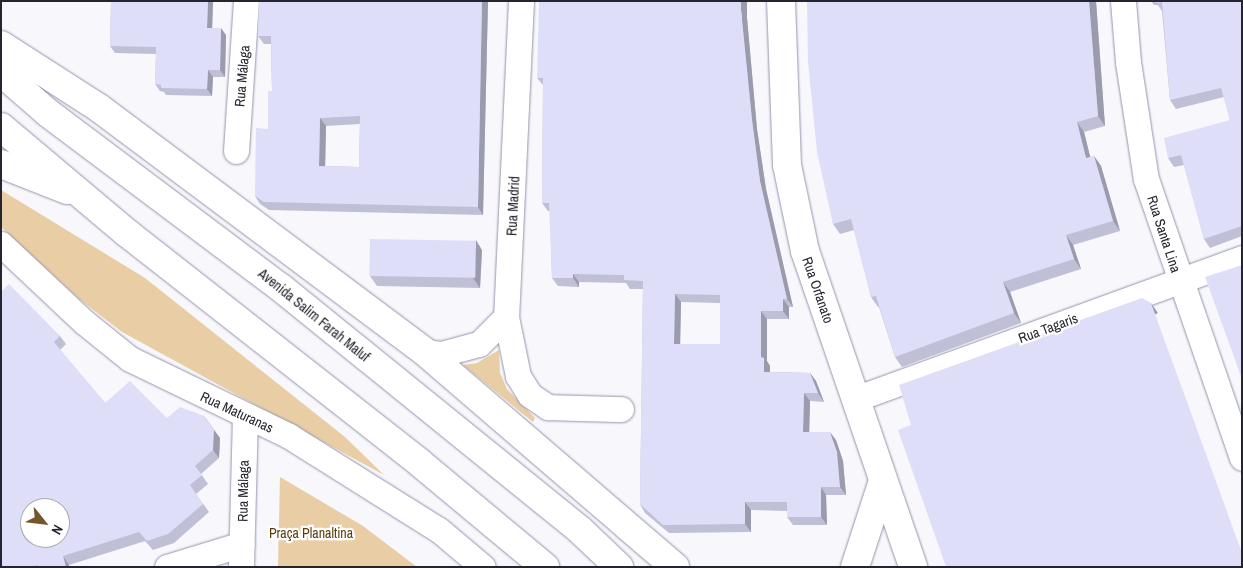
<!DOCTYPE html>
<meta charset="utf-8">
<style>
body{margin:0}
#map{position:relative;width:1243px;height:568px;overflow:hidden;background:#f7f7fc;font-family:"Archivo Narrow",sans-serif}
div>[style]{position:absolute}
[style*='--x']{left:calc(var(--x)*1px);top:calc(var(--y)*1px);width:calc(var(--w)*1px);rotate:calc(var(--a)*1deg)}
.green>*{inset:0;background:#e9cea5}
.roads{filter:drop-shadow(0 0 1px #9494ae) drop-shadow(0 0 1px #9494ae)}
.street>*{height:25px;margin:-12.5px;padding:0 12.5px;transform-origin:12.5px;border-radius:12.5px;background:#fff}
.secondary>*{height:28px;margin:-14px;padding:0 14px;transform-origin:14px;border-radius:14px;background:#fff}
.highway>*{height:28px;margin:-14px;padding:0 14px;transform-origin:14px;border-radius:14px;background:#fff}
.wall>*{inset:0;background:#bfbfd6}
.shaded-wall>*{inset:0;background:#9b9bae;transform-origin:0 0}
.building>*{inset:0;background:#dedef9;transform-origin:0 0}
span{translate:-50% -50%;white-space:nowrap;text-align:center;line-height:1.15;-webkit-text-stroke:4.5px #fff;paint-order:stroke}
.street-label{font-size:14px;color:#25252f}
.park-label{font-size:14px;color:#593e0c}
.frame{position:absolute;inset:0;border:2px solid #25252f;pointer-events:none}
.north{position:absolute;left:20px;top:498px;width:50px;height:50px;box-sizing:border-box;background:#fff;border:1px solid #a8a8ac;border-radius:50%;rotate:119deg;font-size:14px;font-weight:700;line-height:20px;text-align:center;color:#25252f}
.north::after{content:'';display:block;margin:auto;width:18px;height:22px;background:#73572a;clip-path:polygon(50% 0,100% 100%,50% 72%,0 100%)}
</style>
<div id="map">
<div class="green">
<div style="clip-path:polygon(1px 190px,145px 278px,345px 437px,384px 475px,122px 332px,79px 299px,1px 227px)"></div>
<div style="clip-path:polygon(499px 350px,500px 373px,507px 389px,535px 418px,533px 422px,463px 365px,477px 363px)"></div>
<div style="clip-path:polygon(280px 477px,363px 526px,417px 567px,278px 567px)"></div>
</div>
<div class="roads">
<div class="street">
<div style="--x:521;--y:1;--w:316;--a:92.7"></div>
<div style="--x:506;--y:317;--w:60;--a:78.5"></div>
<div style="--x:518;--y:376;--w:22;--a:58"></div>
<div style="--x:530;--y:395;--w:22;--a:34"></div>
<div style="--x:548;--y:407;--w:73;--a:1.6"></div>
<div style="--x:1123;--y:1;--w:61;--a:85.3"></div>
<div style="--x:1128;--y:62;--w:118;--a:81.3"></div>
<div style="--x:1146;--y:179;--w:295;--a:71"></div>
<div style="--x:236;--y:151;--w:150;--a:-86.2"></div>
<div style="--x:1;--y:244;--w:114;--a:43.2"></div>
<div style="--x:84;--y:322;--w:59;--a:38.8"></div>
<div style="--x:130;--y:359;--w:177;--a:25.8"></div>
<div style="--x:289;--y:436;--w:177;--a:32.1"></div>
<div style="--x:439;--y:530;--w:57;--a:40.1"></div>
<div style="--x:425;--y:352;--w:16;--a:7"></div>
<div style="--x:441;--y:354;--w:39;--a:-15"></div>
<div style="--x:479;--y:344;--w:38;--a:-45"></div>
<div style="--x:855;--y:399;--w:412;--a:-20"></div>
<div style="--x:167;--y:567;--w:78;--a:-17"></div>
<div style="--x:241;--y:567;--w:152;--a:-88.5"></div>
</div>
<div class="secondary">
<div style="--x:781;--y:1;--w:164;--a:87.9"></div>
<div style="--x:787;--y:165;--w:88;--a:78.2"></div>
<div style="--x:805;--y:251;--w:334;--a:71.1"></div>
<div style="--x:1;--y:45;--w:117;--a:32.7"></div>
<div style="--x:99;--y:108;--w:407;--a:36.8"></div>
<div style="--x:425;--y:352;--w:330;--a:40.7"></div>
<div style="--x:855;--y:567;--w:90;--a:-72"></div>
</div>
<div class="highway">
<div style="--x:1;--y:72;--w:62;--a:41.1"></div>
<div style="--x:48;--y:113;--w:290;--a:36.9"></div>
<div style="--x:280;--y:287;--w:386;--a:39"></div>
<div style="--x:580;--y:530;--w:54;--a:43.5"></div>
<div style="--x:1;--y:127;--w:165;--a:40.1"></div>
<div style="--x:127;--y:233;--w:372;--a:38.1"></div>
<div style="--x:420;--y:463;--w:163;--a:39.8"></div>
<div style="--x:1;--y:164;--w:71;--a:21.5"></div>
</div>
</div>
<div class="wall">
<div style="clip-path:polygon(111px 1px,213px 1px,212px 28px,226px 35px,225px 77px,213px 77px,212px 96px,166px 95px,164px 92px,160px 91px,155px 84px,156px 54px,115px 53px,110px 46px)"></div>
<div style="clip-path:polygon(evenodd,488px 1px,483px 215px,269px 210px,260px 204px,255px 196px,268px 129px,272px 91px,271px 44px,264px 44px,258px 36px,488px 1px,360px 124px,359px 167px,325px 166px,326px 126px,360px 124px)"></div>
<div style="clip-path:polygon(807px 1px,1096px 1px,1105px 126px,1084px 132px,1090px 157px,1094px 156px,1101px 166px,1120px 231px,1073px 245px,1081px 269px,1010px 292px,1021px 323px,902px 367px,895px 357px,879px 307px,878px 307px,871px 297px,854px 230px,840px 234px,833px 224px)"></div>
<div style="clip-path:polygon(1151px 1px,1242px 1px,1242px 236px,1210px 248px,1204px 239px,1184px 165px,1174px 167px,1168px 158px,1230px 120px,1224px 97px,1176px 109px,1170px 100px,1162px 11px,1158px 5px,1154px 5px)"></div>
<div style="clip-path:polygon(evenodd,747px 18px,757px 129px,766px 189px,793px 307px,789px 307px,789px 319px,767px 319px,767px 361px,770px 366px,770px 372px,810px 373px,816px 381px,824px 402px,810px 401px,809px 432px,836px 440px,843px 461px,846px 495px,826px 495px,827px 525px,793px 525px,787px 517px,787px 511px,751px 510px,751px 532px,669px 533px,645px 513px,640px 504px,643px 289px,630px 289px,626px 283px,579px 282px,579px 287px,558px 286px,552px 278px,550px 211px,548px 211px,542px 203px,543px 85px,537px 78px,747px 18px,681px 302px,720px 303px,720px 344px,680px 344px,681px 302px)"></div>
<div style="clip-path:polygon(482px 250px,480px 288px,377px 286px,370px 276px)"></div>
<div style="clip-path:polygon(1px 292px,60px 336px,66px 344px,60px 350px,105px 403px,167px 418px,220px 438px,219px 458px,201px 474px,208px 484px,196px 494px,209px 512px,174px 543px,153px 550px,145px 541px,69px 565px,69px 567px,1px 567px)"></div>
</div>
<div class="shaded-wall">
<div style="clip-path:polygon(208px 1px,213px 1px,212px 34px,207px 28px)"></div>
<div style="clip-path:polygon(482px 1px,488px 1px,483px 215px,478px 207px)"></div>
<div style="clip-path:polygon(741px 1px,747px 1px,747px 18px,757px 129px,766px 189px,793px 307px,787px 299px,760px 181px,752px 120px,741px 10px)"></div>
<div style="clip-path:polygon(1089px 1px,1096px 1px,1105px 126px,1098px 116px)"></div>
<div style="clip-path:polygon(221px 28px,226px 35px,225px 77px,220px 70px)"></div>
<div style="clip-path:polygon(208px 70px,213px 77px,212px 96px,207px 89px)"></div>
<div style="clip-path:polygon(320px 118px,326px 126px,325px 174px,319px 166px)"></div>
<div style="clip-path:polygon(1077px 122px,1084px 132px,1093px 168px,1086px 158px)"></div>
<div style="clip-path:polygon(1094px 156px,1101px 166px,1120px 231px,1113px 221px)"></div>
<div style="clip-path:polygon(1066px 235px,1073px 245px,1081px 269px,1074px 259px)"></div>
<div style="clip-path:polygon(476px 240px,482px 250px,480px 288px,473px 278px)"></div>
<div style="clip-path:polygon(573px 274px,579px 282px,579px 287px,573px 278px)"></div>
<div style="clip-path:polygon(1003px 282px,1010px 292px,1021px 323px,1014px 313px)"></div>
<div style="clip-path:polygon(675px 294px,681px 302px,680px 352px,674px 344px)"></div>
<div style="clip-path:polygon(783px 299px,789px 307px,789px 319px,783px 311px)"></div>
<div style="left:1151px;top:303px;width:12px;height:266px;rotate:55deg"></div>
<div style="clip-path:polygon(761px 311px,767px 319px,767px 361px,770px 366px,770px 381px,764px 372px,761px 357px)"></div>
<div style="clip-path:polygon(810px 373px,816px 381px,824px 402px,818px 393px)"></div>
<div style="clip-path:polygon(804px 393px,810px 401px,809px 440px,803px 432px)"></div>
<div style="clip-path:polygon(204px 416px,220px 438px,219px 458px,213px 450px)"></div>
<div style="clip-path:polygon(830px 432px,836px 440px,843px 461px,846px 495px,840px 487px)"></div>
<div style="clip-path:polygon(821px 487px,826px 495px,827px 525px,821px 517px)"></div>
<div style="clip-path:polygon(745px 502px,751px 510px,751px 532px,745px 524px)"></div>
<div style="clip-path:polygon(63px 556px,69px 565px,69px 567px,66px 567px)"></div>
</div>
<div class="building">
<div style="clip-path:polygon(111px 1px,208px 1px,207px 28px,221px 28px,220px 70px,208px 70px,207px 89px,161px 88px,161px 85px,155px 84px,156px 47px,110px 46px)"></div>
<div style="clip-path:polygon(evenodd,259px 1px,482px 1px,478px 207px,264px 202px,255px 196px,256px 128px,268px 129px,268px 91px,272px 91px,271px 36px,258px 36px,259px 1px,360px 116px,359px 167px,319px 166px,320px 118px,360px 116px)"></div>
<div style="clip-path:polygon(evenodd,539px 1px,741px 1px,741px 10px,752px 120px,760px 181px,787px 299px,783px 299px,783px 311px,761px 311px,761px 357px,764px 358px,764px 372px,810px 373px,818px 393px,804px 393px,803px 432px,830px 432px,837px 452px,840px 487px,821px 487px,821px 517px,787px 517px,787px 502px,745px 502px,745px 524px,663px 525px,640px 504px,643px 281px,624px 280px,624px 275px,573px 274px,573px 278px,552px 278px,549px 203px,542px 203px,543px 78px,537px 78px,539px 1px,675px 294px,720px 295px,720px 344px,674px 344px,675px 294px)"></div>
<div style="clip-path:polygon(807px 1px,1089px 1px,1098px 116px,1077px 122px,1086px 158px,1094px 156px,1113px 221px,1066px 235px,1074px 259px,1003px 282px,1014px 313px,895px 357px,876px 296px,871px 297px,851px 219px,833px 224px,817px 152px,808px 62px)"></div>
<div style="clip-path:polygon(1157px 1px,1242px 1px,1242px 226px,1204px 239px,1181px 155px,1168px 158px,1164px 138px,1230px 120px,1221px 88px,1170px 100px,1162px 2px,1157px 3px)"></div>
<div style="left:370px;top:239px;width:106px;height:37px;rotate:1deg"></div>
<div style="clip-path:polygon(1242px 265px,1242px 379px,1205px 277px)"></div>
<div style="clip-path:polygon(evenodd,9px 284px,60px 336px,54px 342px,105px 403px,130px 381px,167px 418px,180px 407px,204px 416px,214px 430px,213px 450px,195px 466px,202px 475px,190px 485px,203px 504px,168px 534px,147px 541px,139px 532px,63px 556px,66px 567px,38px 567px,38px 565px,31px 567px,1px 567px,1px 292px,9px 284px,30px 508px,60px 508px,60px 538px,30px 538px,30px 508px)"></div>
<div style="clip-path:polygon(1142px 298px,1151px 303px,1242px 553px,1242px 567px,946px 567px,898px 430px,911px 425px,899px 385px)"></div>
</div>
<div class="street-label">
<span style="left:242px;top:76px;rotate:-85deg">Rua Málaga</span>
<span style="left:513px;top:206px;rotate:-87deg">Rua Madrid</span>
<span style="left:1164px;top:234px;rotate:72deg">Rua Santa Lina</span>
<span style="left:818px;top:290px;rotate:71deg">Rua Orfanato</span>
<span style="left:314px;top:315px;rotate:39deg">Avenida Salim Farah Maluf</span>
<span style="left:1048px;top:328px;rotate:-20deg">Rua Tagaris</span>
<span style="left:237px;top:412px;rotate:25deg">Rua Maturanas</span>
<span style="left:243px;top:491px;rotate:-89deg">Rua Málaga</span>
</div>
<div class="park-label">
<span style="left:311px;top:533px">Praça Planaltina</span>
</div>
<div class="frame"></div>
<div class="north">N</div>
</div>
